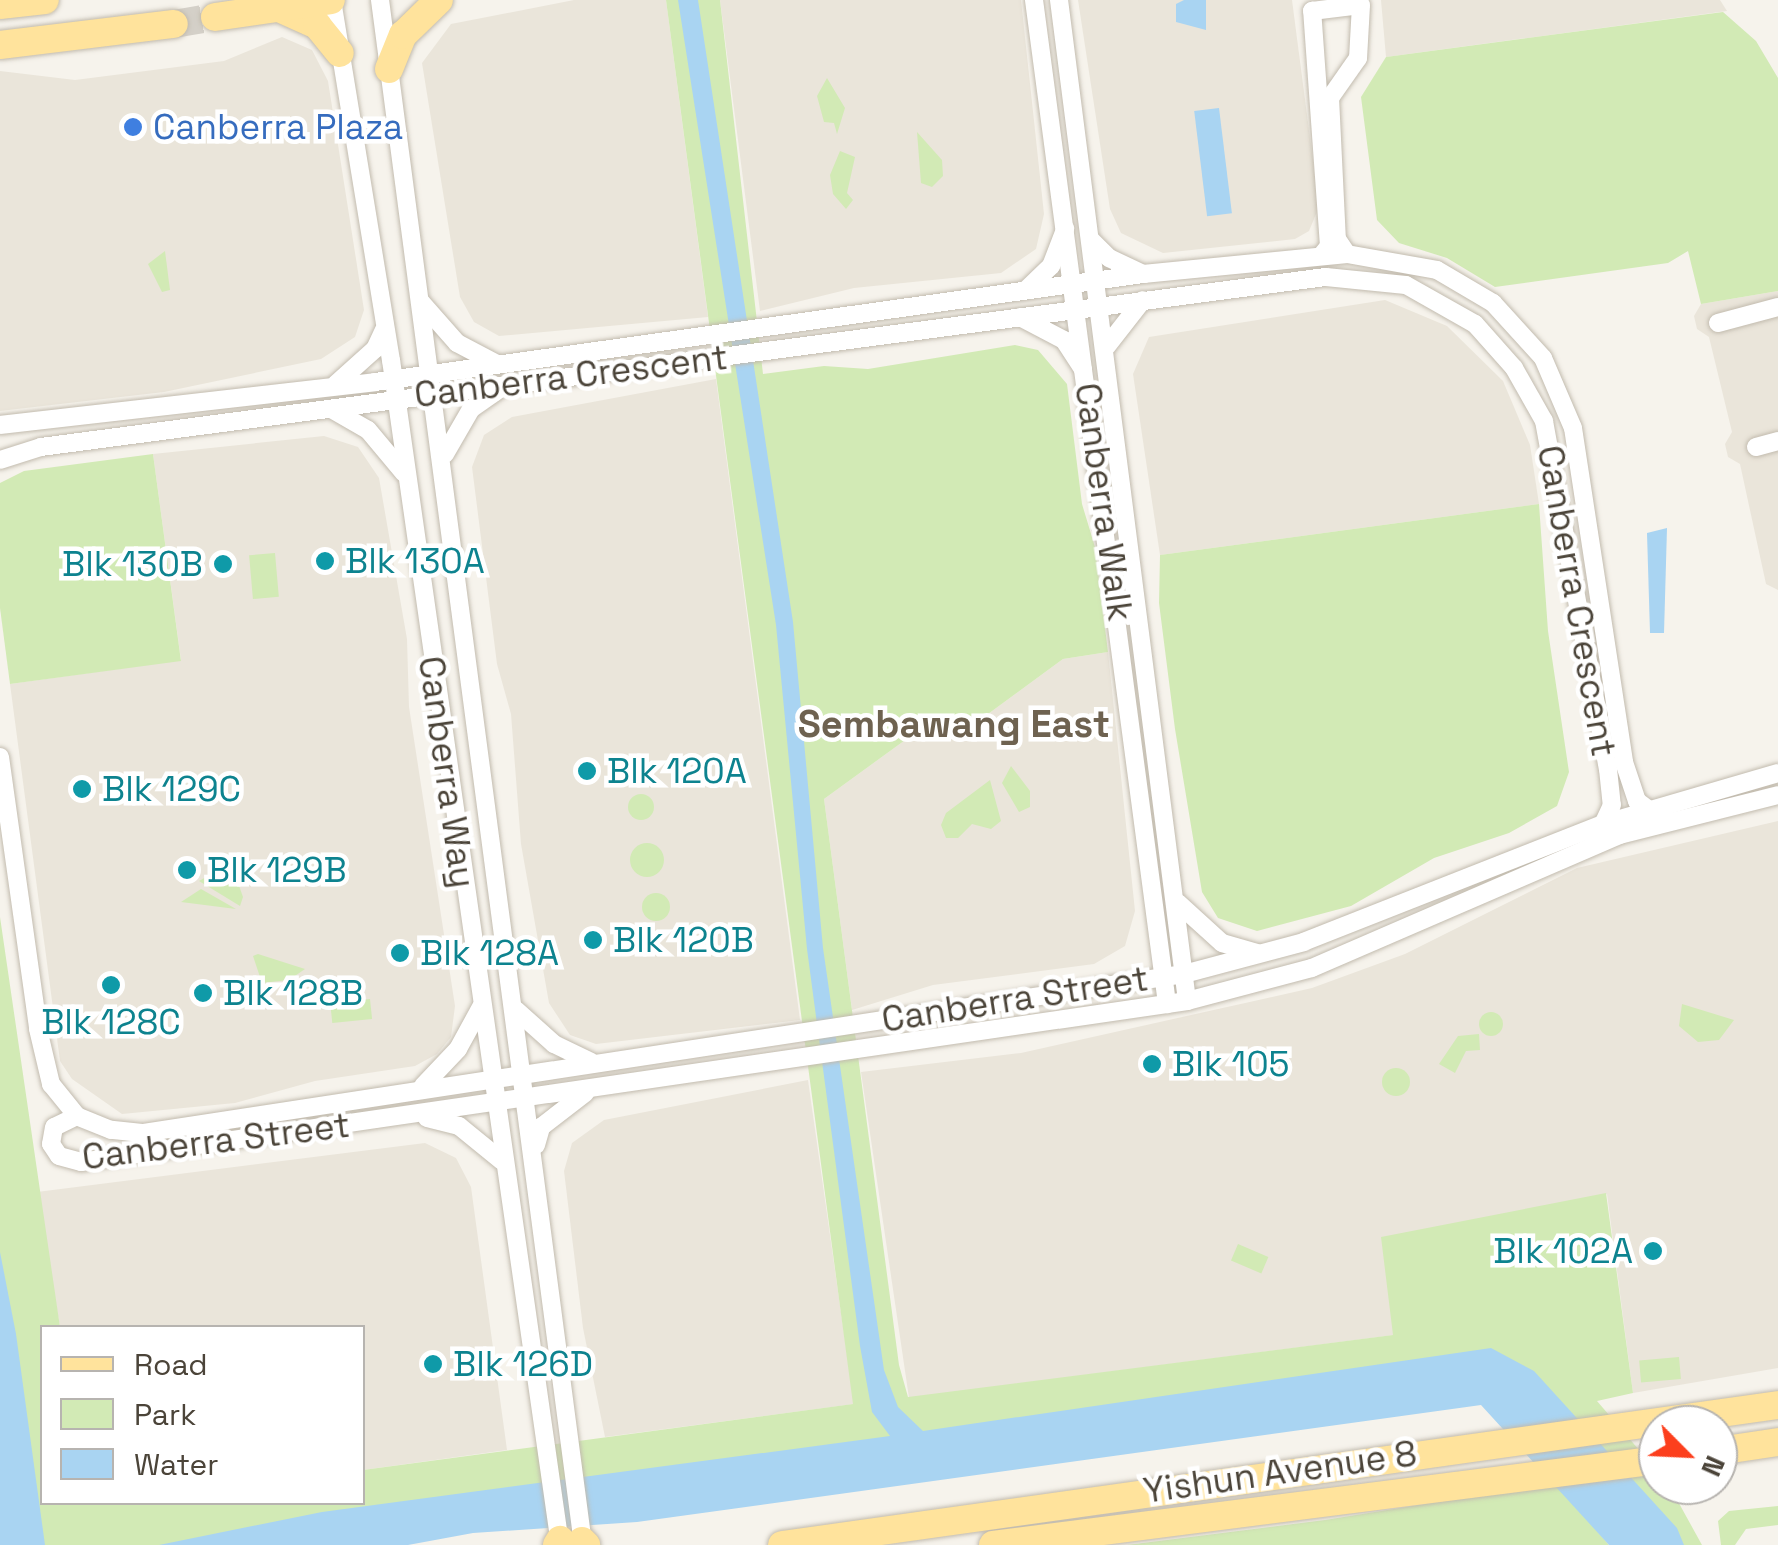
<!DOCTYPE html>
<style>
body{margin:0}
#map{position:relative;width:1778px;height:1545px;overflow:hidden;background:#f6f3ec;font-family:"Space Grotesk",sans-serif}
div>[style]{position:absolute}
[style*='--x']{left:calc(var(--x)*1px);top:calc(var(--y)*1px);width:calc(var(--w)*1px);rotate:calc(var(--a)*1deg)}
.residential>*{inset:0;background:#eae5da}
.green>*{inset:0;background:#d2eab5;transform-origin:0 0}
.round{border-radius:50%}
.water>*{inset:0;background:#a9d4f2;transform-origin:0 0}
.primary-tunnel>*{height:28px;margin-top:-14px;transform-origin:0;background:repeating-linear-gradient(90deg,#d4d0c8 0 28px,transparent 0 42px)}
.roads{filter:drop-shadow(0 0 2px #c2bbae) drop-shadow(0 0 2px #c2bbae)}
.street>*{height:18px;margin:-9px;padding:0 9px;transform-origin:9px;border-radius:9px;background:#fff}
.primary>*{height:28px;margin:-14px;padding:0 14px;transform-origin:14px;border-radius:14px;background:#ffe39c}
.dots>*{width:28px;height:28px;translate:-50% -50%;box-sizing:border-box;border:5px solid #fff;border-radius:50%}
span{translate:-50% -50%;white-space:nowrap;text-align:center;line-height:1.15;-webkit-text-stroke:9px #fff;paint-order:stroke}
.shop-label{font-size:35px;color:#366cbe}
.left{translate:0 -50%;text-align:left}
.street-label{font-size:35px;color:#4b4439}
.culture-label{font-size:35px;color:#0d838f}
.right{translate:-100% -50%;text-align:right}
.neighbourhood-label{font-size:38px;color:#6e6250;font-weight:700}
.legend{position:absolute;left:40px;top:1325px;width:325px;height:180px;box-sizing:border-box;background:#fff;border:2px solid #b7b4b0;margin:0;padding:12px 18px;list-style:none;font-size:30px;color:#4b4439}
.legend li{display:flex;align-items:center;gap:20px;height:50px}
.legend b{width:50px;border:2px solid #b7b4b0}
.north{position:absolute;left:1638px;top:1405px;width:100px;height:100px;box-sizing:border-box;background:#fff;border:2px solid #b7b4b0;border-radius:50%;rotate:114deg;font-size:28px;font-weight:700;line-height:40px;text-align:center;color:#4b4439}
.north::after{content:'';display:block;margin:auto;width:35px;height:45px;background:#fc3f1d;clip-path:polygon(50% 0,100% 100%,50% 72%,0 100%)}
</style>
<div id="map">
<div class="residential">
<div style="clip-path:polygon(574px 0,666px 0,708px 317px,499px 336px,474px 322px,460px 297px,422px 63px,451px 24px)"></div>
<div style="clip-path:polygon(720px 0,1021px 0,1044px 214px,1036px 249px,1001px 273px,854px 288px,760px 311px)"></div>
<div style="clip-path:polygon(1078px 0,1292px 0,1319px 207px,1309px 231px,1295px 239px,1163px 253px,1121px 233px,1110px 209px)"></div>
<div style="clip-path:polygon(1381px 0,1720px 0,1727px 11px,1386px 57px)"></div>
<div style="clip-path:polygon(282px 37px,312px 50px,328px 81px,364px 310px,355px 337px,321px 359px,164px 392px,0 411px,0 71px,75px 80px,224px 61px)"></div>
<div style="clip-path:polygon(1778px 291px,1778px 590px,1766px 584px,1740px 464px,1728px 457px,1725px 444px,1732px 432px,1709px 337px,1697px 329px,1694px 316px,1701px 304px)"></div>
<div style="clip-path:polygon(1385px 300px,1447px 326px,1503px 381px,1530px 445px,1539px 504px,1160px 555px,1133px 374px,1149px 337px)"></div>
<div style="clip-path:polygon(716px 379px,800px 1020px,596px 1044px,570px 1035px,549px 1003px,521px 844px,511px 714px,497px 664px,472px 467px,484px 435px,512px 417px)"></div>
<div style="clip-path:polygon(324px 436px,358px 447px,379px 478px,407px 639px,409px 707px,455px 1006px,451px 1037px,437px 1054px,415px 1066px,315px 1081px,235px 1103px,122px 1114px,72px 1079px,60px 1061px,10px 684px,181px 660px,153px 454px)"></div>
<div style="clip-path:polygon(1108px 652px,1135px 911px,1125px 946px,1094px 964px,933px 985px,852px 1010px,824px 799px,930px 722px,988px 714px,1063px 659px)"></div>
<div style="clip-path:polygon(1778px 821px,1778px 1368px,1633px 1393px,1607px 1194px,1394px 1335px,909px 1398px,861px 1072px,1021px 1053px,1312px 988px,1405px 954px,1577px 868px)"></div>
<div style="clip-path:polygon(808px 1080px,854px 1404px,605px 1437px,583px 1328px,564px 1171px,572px 1143px,604px 1120px)"></div>
<div style="clip-path:polygon(425px 1143px,456px 1158px,471px 1187px,507px 1450px,363px 1470px,362px 1328px,60px 1327px,37px 1192px)"></div>
</div>
<div class="green">
<div style="clip-path:polygon(666px 0,720px 0,763px 374px,824px 366px,868px 369px,1015px 345px,1038px 350px,1067px 384px,1082px 504px,1095px 547px,1108px 652px,1063px 659px,988px 714px,930px 722px,824px 799px,899px 1365px,908px 1397px,1393px 1335px,1381px 1237px,1606px 1193px,1633px 1393px,1597px 1401px,1658px 1472px,1658px 1485px,1670px 1487px,1702px 1545px,1662px 1545px,1462px 1377px,375px 1545px,21px 1545px,0 1384px,0 917px,60px 1327px,42px 1328px,42px 1502px,362px 1502px,363px 1470px,853px 1404px)"></div>
<div style="clip-path:polygon(1723px 12px,1756px 41px,1778px 78px,1778px 291px,1701px 304px,1688px 251px,1668px 263px,1495px 287px,1447px 258px,1399px 243px,1377px 220px,1361px 97px,1386px 57px)"></div>
<div style="clip-path:polygon(827px 78px,845px 108px,837px 134px,834px 123px,824px 122px,817px 96px)"></div>
<div style="clip-path:polygon(917px 132px,942px 160px,943px 176px,932px 187px,921px 183px)"></div>
<div style="clip-path:polygon(840px 151px,855px 157px,847px 193px,853px 200px,846px 209px,833px 194px,830px 175px)"></div>
<div style="clip-path:polygon(165px 251px,170px 290px,162px 292px,148px 264px)"></div>
<div style="clip-path:polygon(153px 454px,181px 661px,10px 684px,0 608px,0 483px,24px 471px)"></div>
<div style="clip-path:polygon(1539px 504px,1548px 631px,1569px 772px,1557px 806px,1509px 833px,1434px 858px,1351px 906px,1257px 931px,1218px 918px,1202px 892px,1175px 729px,1159px 603px,1160px 555px)"></div>
<div style="left:275px;top:553px;width:44px;height:26px;rotate:85deg"></div>
<div style="clip-path:polygon(1011px 766px,1030px 791px,1030px 807px,1019px 812px,1002px 783px)"></div>
<div style="clip-path:polygon(990px 780px,1001px 821px,991px 829px,972px 824px,958px 838px,946px 838px,941px 825px,946px 813px)"></div>
<div class="round" style="left:628px;top:794px;width:26px;height:26px"></div>
<div class="round" style="left:630px;top:843px;width:34px;height:34px"></div>
<div style="clip-path:polygon(231px 863px,243px 897px,240px 906px,199px 881px)"></div>
<div style="clip-path:polygon(201px 889px,236px 909px,181px 902px)"></div>
<div class="round" style="left:642px;top:893px;width:28px;height:28px"></div>
<div style="clip-path:polygon(258px 954px,305px 969px,289px 980px,262px 983px,253px 956px)"></div>
<div style="left:370px;top:999px;width:20px;height:40px;rotate:84deg"></div>
<div style="clip-path:polygon(1682px 1004px,1734px 1020px,1719px 1040px,1698px 1042px,1679px 1026px)"></div>
<div class="round" style="left:1479px;top:1012px;width:24px;height:24px"></div>
<div style="clip-path:polygon(1479px 1034px,1480px 1050px,1466px 1051px,1455px 1073px,1439px 1064px,1458px 1036px)"></div>
<div class="round" style="left:1382px;top:1068px;width:28px;height:28px"></div>
<div style="left:1238px;top:1244px;width:33px;height:18px;rotate:23deg"></div>
<div style="left:1679px;top:1357px;width:22px;height:40px;rotate:85deg"></div>
<div style="clip-path:polygon(1556px 1483px,1609px 1545px,1127px 1545px,1325px 1520px)"></div>
<div style="clip-path:polygon(1778px 1506px,1778px 1525px,1746px 1529px,1735px 1545px,1721px 1545px,1718px 1521px,1729px 1511px)"></div>
</div>
<div class="water">
<div style="clip-path:polygon(678px 0,698px 0,793px 622px,823px 948px,884px 1370px,898px 1407px,923px 1431px,1491px 1348px,1534px 1371px,1677px 1528px,1684px 1545px,1609px 1545px,1481px 1405px,637px 1522px,473px 1533px,408px 1545px,159px 1545px,322px 1512px,890px 1436px,872px 1412px,860px 1346px,807px 949px,776px 625px)"></div>
<div style="clip-path:polygon(1184px 0,1206px 0,1206px 30px,1176px 22px,1176px 4px)"></div>
<div style="left:1219px;top:108px;width:106px;height:25px;rotate:83deg"></div>
<div style="clip-path:polygon(1667px 528px,1664px 633px,1650px 633px,1647px 533px)"></div>
<div style="clip-path:polygon(0 1252px,16px 1334px,45px 1545px,0 1545px)"></div>
</div>
<div class="primary-tunnel">
<div style="--x:174;--y:24;--w:42;--a:-9.7"></div>
</div>
<div class="roads">
<div class="street">
<div style="--x:332;--y:0;--w:365;--a:80.7"></div>
<div style="--x:391;--y:360;--w:1197;--a:81.88"></div>
<div style="--x:380;--y:0;--w:1558;--a:82.51"></div>
<div style="--x:1034;--y:0;--w:1013;--a:82.45"></div>
<div style="--x:1059;--y:0;--w:1009;--a:82.71"></div>
<div style="--x:1091;--y:240;--w:25;--a:45"></div>
<div style="--x:1109;--y:258;--w:38;--a:25"></div>
<div style="--x:1321;--y:256;--w:13;--a:-51"></div>
<div style="--x:1329;--y:246;--w:236;--a:-94.1"></div>
<div style="--x:1312;--y:11;--w:49;--a:-7"></div>
<div style="--x:1361;--y:5;--w:53;--a:93.2"></div>
<div style="--x:1358;--y:58;--w:49;--a:125"></div>
<div style="--x:1330;--y:98;--w:141;--a:87.2"></div>
<div style="--x:1337;--y:239;--w:18;--a:56"></div>
<div style="--x:1026;--y:290;--w:35;--a:-44"></div>
<div style="--x:1051;--y:266;--w:40;--a:-69"></div>
<div style="--x:420;--y:301;--w:56;--a:48.6"></div>
<div style="--x:457;--y:343;--w:43;--a:27.8"></div>
<div style="--x:1020;--y:317;--w:50;--a:27.6"></div>
<div style="--x:1064;--y:340;--w:35;--a:57"></div>
<div style="--x:1718;--y:323;--w:62;--a:-14.9"></div>
<div style="--x:1107;--y:346;--w:58;--a:-52"></div>
<div style="--x:336;--y:384;--w:52;--a:-41.9"></div>
<div style="--x:375;--y:349;--w:21;--a:-65"></div>
<div style="--x:333;--y:410;--w:40;--a:29.7"></div>
<div style="--x:368;--y:430;--w:56;--a:50.1"></div>
<div style="--x:0;--y:425;--w:377;--a:-6.5"></div>
<div style="--x:375;--y:382;--w:776;--a:-8"></div>
<div style="--x:1143;--y:274;--w:205;--a:-5.6"></div>
<div style="--x:1347;--y:254;--w:91;--a:10.1"></div>
<div style="--x:1437;--y:270;--w:65;--a:30.5"></div>
<div style="--x:1493;--y:303;--w:74;--a:47.7"></div>
<div style="--x:1543;--y:358;--w:76;--a:66.8"></div>
<div style="--x:1573;--y:428;--w:338;--a:81.3"></div>
<div style="--x:1624;--y:762;--w:41;--a:71.6"></div>
<div style="--x:1637;--y:801;--w:15;--a:37"></div>
<div style="--x:1756;--y:447;--w:23;--a:-15"></div>
<div style="--x:445;--y:454;--w:52;--a:-60"></div>
<div style="--x:471;--y:409;--w:37;--a:-35"></div>
<div style="--x:0;--y:460;--w:43;--a:-17.6"></div>
<div style="--x:41;--y:447;--w:1296;--a:-7.54"></div>
<div style="--x:1326;--y:277;--w:80;--a:5.7"></div>
<div style="--x:1406;--y:285;--w:79;--a:29.5"></div>
<div style="--x:1475;--y:324;--w:59;--a:48.4"></div>
<div style="--x:1514;--y:368;--w:61;--a:60.5"></div>
<div style="--x:1544;--y:421;--w:354;--a:79.6"></div>
<div style="--x:1608;--y:769;--w:36;--a:84"></div>
<div style="--x:1612;--y:805;--w:21;--a:115"></div>
<div style="--x:0;--y:757;--w:275;--a:82"></div>
<div style="--x:38;--y:1029;--w:57;--a:76.7"></div>
<div style="--x:51;--y:1084;--w:41;--a:50.9"></div>
<div style="--x:1778;--y:773;--w:182;--a:163.8"></div>
<div style="--x:1603;--y:824;--w:321;--a:158.5"></div>
<div style="--x:1304;--y:942;--w:124;--a:165.1"></div>
<div style="--x:1184;--y:974;--w:1054;--a:171.32"></div>
<div style="--x:142;--y:1133;--w:31;--a:-174"></div>
<div style="--x:111;--y:1130;--w:37;--a:-158"></div>
<div style="--x:77;--y:1116;--w:25;--a:154"></div>
<div style="--x:54;--y:1127;--w:17;--a:100"></div>
<div style="--x:51;--y:1144;--w:14;--a:56"></div>
<div style="--x:59;--y:1156;--w:23;--a:15"></div>
<div style="--x:81;--y:1162;--w:1118;--a:-8.28"></div>
<div style="--x:1187;--y:1001;--w:129;--a:-14.8"></div>
<div style="--x:1312;--y:968;--w:335;--a:-23.4"></div>
<div style="--x:1619;--y:835;--w:164;--a:-14.1"></div>
<div style="--x:1178;--y:903;--w:59;--a:42.3"></div>
<div style="--x:1222;--y:943;--w:37;--a:16"></div>
<div style="--x:516;--y:1010;--w:51;--a:41.8"></div>
<div style="--x:554;--y:1044;--w:41;--a:25.9"></div>
<div style="--x:423;--y:1086;--w:51;--a:-46.6"></div>
<div style="--x:458;--y:1049;--w:48;--a:-61.3"></div>
<div style="--x:427;--y:1118;--w:33;--a:14"></div>
<div style="--x:459;--y:1126;--w:55;--a:39.1"></div>
<div style="--x:536;--y:1145;--w:19;--a:-74"></div>
<div style="--x:541;--y:1127;--w:56;--a:-37.7"></div>
</div>
<div class="primary">
<div style="--x:0;--y:5;--w:45;--a:-6.3"></div>
<div style="--x:279;--y:8;--w:42;--a:24.1"></div>
<div style="--x:317;--y:25;--w:36;--a:51"></div>
<div style="--x:215;--y:17;--w:117;--a:-8.3"></div>
<div style="--x:0;--y:45;--w:175;--a:-6.9"></div>
<div style="--x:389;--y:69;--w:37;--a:-68"></div>
<div style="--x:403;--y:35;--w:50;--a:-44.2"></div>
<div style="--x:1718;--y:1451;--w:61;--a:-8.5"></div>
<div style="--x:582;--y:1541;--w:6;--a:45"></div>
<div style="--x:557;--y:1545;--w:6;--a:-59"></div>
<div style="--x:782;--y:1545;--w:1006;--a:-8"></div>
<div style="--x:993;--y:1545;--w:670;--a:-7.28"></div>
</div>
</div>
<div class="dots">
<div style="left:133px;top:127px;background:#3f7fe0"></div>
<div style="left:325px;top:561px;background:#0f9aa8"></div>
<div style="left:223px;top:564px;background:#0f9aa8"></div>
<div style="left:587px;top:771px;background:#0f9aa8"></div>
<div style="left:82px;top:789px;background:#0f9aa8"></div>
<div style="left:187px;top:870px;background:#0f9aa8"></div>
<div style="left:593px;top:940px;background:#0f9aa8"></div>
<div style="left:400px;top:953px;background:#0f9aa8"></div>
<div style="left:111px;top:985px;background:#0f9aa8"></div>
<div style="left:203px;top:993px;background:#0f9aa8"></div>
<div style="left:1152px;top:1064px;background:#0f9aa8"></div>
<div style="left:1653px;top:1251px;background:#0f9aa8"></div>
<div style="left:433px;top:1364px;background:#0f9aa8"></div>
</div>
<div class="shop-label">
<span class="left" style="left:153px;top:127px">Canberra Plaza</span>
</div>
<div class="street-label">
<span style="left:571px;top:376px;rotate:-7deg">Canberra Crescent</span>
<span style="left:1104px;top:502px;rotate:82deg">Canberra Walk</span>
<span style="left:1577px;top:601px;rotate:80deg">Canberra Crescent</span>
<span style="left:447px;top:772px;rotate:82deg">Canberra Way</span>
<span style="left:1015px;top:999px;rotate:-9deg">Canberra Street</span>
<span style="left:216px;top:1141px;rotate:-7deg">Canberra Street</span>
<span style="left:1280px;top:1472px;rotate:-8deg">Yishun Avenue 8</span>
</div>
<div class="culture-label">
<span class="left" style="left:345px;top:561px">Blk 130A</span>
<span class="right" style="left:203px;top:564px">Blk 130B</span>
<span class="left" style="left:607px;top:771px">Blk 120A</span>
<span class="left" style="left:102px;top:789px">Blk 129C</span>
<span class="left" style="left:207px;top:870px">Blk 129B</span>
<span class="left" style="left:613px;top:940px">Blk 120B</span>
<span class="left" style="left:420px;top:953px">Blk 128A</span>
<span class="left" style="left:223px;top:993px">Blk 128B</span>
<span style="left:111px;top:1022px">Blk 128C</span>
<span class="left" style="left:1172px;top:1064px">Blk 105</span>
<span class="right" style="left:1633px;top:1251px">Blk 102A</span>
<span class="left" style="left:453px;top:1364px">Blk 126D</span>
</div>
<div class="neighbourhood-label">
<span style="left:954px;top:725px">Sembawang East</span>
</div>
<ul class="legend">
<li><b style="height:12px;background:#ffe39c"></b>Road</li>
<li><b style="height:28px;background:#d2eab5"></b>Park</li>
<li><b style="height:28px;background:#a9d4f2"></b>Water</li>
</ul>
<div class="north">N</div>
</div>
